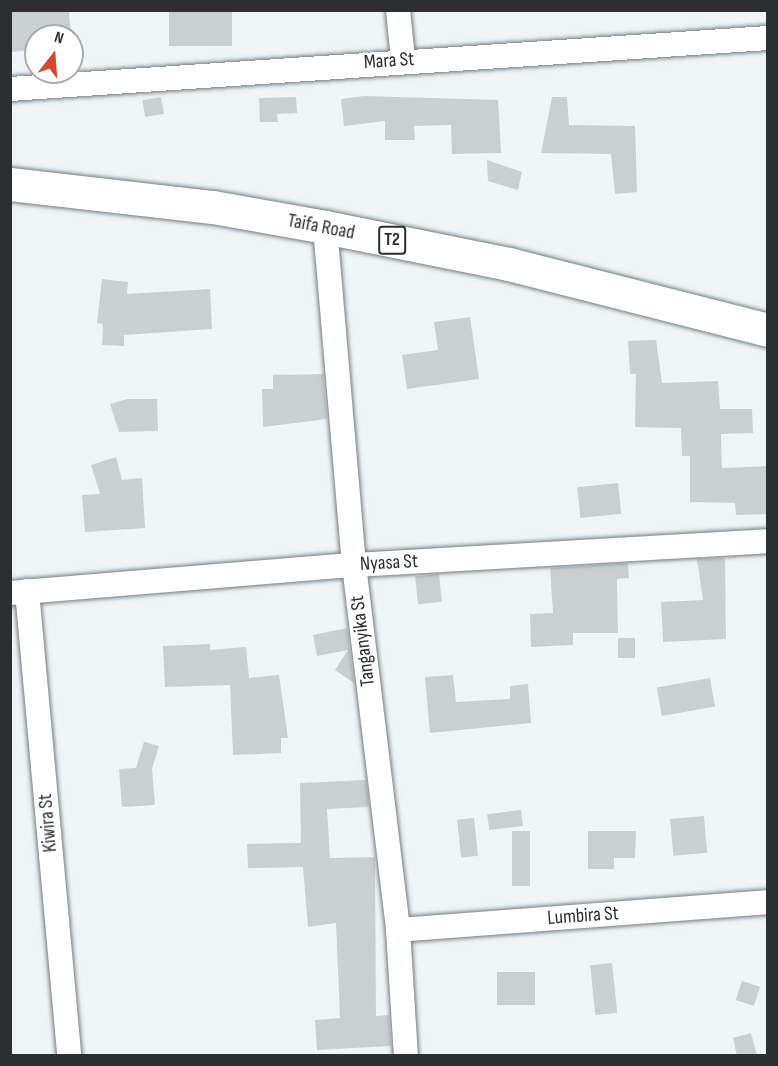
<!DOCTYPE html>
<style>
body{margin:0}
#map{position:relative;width:778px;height:1066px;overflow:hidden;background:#eff5f7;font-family:"Sofia Sans Condensed",sans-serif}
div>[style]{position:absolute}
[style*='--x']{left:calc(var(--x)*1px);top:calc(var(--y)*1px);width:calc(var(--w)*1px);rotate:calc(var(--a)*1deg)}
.building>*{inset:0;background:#cad0d1;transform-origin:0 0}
.roads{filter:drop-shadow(0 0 2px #767c7d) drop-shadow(0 0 2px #767c7d)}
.minor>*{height:24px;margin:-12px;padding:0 12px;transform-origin:12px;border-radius:12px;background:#fff}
.highway>*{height:33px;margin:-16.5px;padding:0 16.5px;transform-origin:16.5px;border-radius:16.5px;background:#fff}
span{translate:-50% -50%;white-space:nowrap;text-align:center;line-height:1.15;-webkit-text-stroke:5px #fff;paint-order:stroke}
.shield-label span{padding:2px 4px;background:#fff;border:2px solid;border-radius:4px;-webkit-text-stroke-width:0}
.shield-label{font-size:18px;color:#2c2e2f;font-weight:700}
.street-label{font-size:20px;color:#2c2e2f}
.frame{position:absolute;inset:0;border:12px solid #2c2e2f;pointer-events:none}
.north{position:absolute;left:24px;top:24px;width:60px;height:60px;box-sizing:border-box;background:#fff;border:2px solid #ababac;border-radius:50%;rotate:17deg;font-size:16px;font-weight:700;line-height:24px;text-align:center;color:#2c2e2f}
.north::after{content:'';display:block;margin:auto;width:21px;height:27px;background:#d44930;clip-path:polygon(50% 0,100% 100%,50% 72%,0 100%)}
</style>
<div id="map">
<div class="building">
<div style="clip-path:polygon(10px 10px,69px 10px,71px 36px,36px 36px,36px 50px,10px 52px)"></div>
<div style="left:169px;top:10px;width:63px;height:36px"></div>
<div style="clip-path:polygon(364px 96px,498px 100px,501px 153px,452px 154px,451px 125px,414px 126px,415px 140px,385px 140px,385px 121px,344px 126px,341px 99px)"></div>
<div style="left:161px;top:97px;width:17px;height:19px;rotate:80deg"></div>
<div style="clip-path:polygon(296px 97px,297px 113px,277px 114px,278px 122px,260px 122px,259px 98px)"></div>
<div style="clip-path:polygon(552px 97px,567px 97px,569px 125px,635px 126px,637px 192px,615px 194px,611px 154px,541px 153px)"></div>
<div style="clip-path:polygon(487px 160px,522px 172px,518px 190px,488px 181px)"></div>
<div style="clip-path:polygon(102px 279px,128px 282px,127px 294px,210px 289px,212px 329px,124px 335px,124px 346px,102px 345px,103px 324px,97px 323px)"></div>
<div style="clip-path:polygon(470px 317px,479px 379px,407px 389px,402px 355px,438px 350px,434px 322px)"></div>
<div style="clip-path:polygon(656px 340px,662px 383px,718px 381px,720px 409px,752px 409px,753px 433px,721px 434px,722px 468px,768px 466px,768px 514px,736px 515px,735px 503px,690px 502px,690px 456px,682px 456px,681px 428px,635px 427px,636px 374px,630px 374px,628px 341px)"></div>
<div style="clip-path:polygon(323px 374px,327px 419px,263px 427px,262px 389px,273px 389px,273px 375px)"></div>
<div style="clip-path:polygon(127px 399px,157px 399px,158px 431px,119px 432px,110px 404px)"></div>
<div style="clip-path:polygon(116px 457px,122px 480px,142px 478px,145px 528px,85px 532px,82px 495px,100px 494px,91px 465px)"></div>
<div style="left:618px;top:483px;width:31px;height:41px;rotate:84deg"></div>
<div style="clip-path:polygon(725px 558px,726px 639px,663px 642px,661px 602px,703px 600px,697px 559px)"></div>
<div style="clip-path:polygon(628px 563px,629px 578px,617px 579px,618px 633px,573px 633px,573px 645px,531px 647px,530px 614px,553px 613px,550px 568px)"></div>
<div style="left:439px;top:574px;width:28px;height:24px;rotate:84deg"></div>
<div style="clip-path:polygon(347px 628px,354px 683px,335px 670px,348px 650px,317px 656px,313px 635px)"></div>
<div style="left:618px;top:638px;width:17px;height:20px"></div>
<div style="clip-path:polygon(210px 644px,210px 650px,246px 647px,249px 678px,279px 675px,288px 738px,281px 738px,281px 753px,233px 755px,230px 685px,165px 687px,163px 646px)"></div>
<div style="clip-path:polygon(453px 675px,456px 702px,510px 699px,510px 686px,528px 684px,531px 723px,430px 733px,425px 677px)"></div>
<div style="left:710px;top:678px;width:29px;height:54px;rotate:80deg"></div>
<div style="clip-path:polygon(144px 742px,159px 746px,152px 769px,155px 805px,122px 807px,119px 769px,136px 768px)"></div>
<div style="clip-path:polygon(366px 780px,369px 807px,327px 809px,330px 858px,375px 857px,376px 1016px,389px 1015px,391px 1046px,317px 1050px,315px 1020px,340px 1018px,336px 923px,308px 927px,303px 867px,248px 868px,247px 844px,301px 843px,300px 783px)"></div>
<div style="left:521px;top:810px;width:16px;height:34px;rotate:83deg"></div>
<div style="left:704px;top:816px;width:37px;height:34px;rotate:85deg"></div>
<div style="left:474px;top:818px;width:38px;height:17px;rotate:84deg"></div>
<div style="left:512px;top:831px;width:18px;height:55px"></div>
<div style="clip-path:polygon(588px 831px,636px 831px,635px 858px,614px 858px,614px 869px,588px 869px)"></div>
<div style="left:612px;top:963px;width:50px;height:22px;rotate:84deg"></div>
<div style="left:497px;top:972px;width:38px;height:33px"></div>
<div style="left:742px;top:981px;width:19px;height:20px;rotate:18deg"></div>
<div style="clip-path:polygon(751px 1033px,757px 1056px,737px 1056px,733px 1038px)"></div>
</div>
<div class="roads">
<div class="minor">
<div style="--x:398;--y:10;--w:49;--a:84.2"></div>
<div style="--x:10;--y:89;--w:760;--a:-3.85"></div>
<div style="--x:325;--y:227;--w:339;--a:85.1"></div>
<div style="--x:354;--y:565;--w:368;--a:83.1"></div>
<div style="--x:398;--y:930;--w:126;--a:86.4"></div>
<div style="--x:27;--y:591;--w:467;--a:84.8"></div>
<div style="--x:10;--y:593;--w:345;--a:-4.7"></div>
<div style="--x:354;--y:565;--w:415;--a:-3.3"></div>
<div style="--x:398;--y:930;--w:371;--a:-4.3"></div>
</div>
<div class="highway">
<div style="--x:10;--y:184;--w:204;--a:6.5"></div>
<div style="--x:213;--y:207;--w:114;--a:10.1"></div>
<div style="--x:325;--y:227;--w:188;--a:11.4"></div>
<div style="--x:509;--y:264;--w:267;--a:14.3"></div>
</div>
</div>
<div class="shield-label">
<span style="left:392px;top:240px">T2</span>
</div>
<div class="street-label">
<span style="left:389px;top:61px;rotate:-4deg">Mara St</span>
<span style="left:321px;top:227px;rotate:11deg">Taifa Road</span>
<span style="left:389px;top:563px;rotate:-3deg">Nyasa St</span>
<span style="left:363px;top:641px;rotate:-97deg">Tanganyika St</span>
<span style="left:48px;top:823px;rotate:-95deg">Kiwira St</span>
<span style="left:583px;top:916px;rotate:-4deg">Lumbira St</span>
</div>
<div class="frame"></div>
<div class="north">N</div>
</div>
